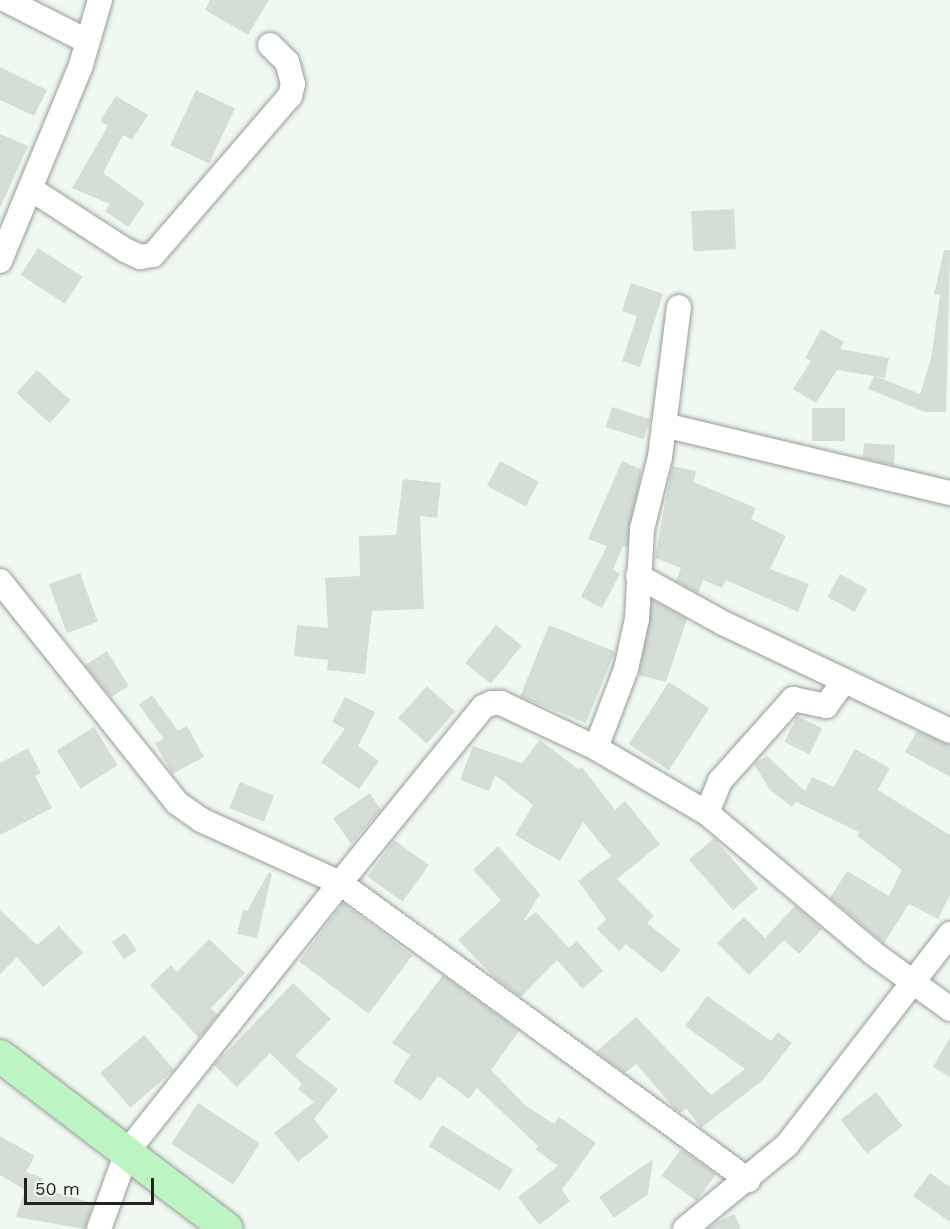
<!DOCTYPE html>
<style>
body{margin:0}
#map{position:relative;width:950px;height:1229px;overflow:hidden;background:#f0f9f1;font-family:"Work Sans",sans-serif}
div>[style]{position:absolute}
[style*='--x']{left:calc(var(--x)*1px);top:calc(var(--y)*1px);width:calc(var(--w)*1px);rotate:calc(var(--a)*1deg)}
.building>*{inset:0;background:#d5ded6;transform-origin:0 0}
.roads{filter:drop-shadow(0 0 2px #959d96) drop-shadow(0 0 2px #959d96)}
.minor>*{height:24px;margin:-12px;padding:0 12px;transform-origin:12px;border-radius:12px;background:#fff}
.major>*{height:32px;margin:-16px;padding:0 16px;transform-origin:16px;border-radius:16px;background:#bcf4c4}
span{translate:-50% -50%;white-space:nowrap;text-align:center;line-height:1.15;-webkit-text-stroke:5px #f0f9f1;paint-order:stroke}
.scale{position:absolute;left:24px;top:1178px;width:130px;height:27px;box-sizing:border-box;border:3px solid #202320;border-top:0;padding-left:8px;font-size:18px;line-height:21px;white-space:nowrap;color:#202320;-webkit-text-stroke:4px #f0f9f1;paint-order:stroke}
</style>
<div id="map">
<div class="building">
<div style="clip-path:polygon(210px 0,269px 0,248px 35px,205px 10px)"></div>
<div style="clip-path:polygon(0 67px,47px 90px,34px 116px,0 100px)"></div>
<div style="left:196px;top:90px;width:43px;height:61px;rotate:25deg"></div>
<div style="clip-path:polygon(116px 96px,148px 115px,132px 140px,123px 135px,103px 173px,145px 203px,128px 227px,105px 211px,110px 204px,72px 188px,108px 126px,100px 121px)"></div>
<div style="clip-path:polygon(0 134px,28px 146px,0 208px)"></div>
<div style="left:734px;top:209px;width:40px;height:43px;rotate:87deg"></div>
<div style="left:38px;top:248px;width:53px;height:32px;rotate:33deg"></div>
<div style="clip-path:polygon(944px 250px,950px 250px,946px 412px,925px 412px,868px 389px,874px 376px,837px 370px,816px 403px,793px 389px,811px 361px,805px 358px,821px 329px,844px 342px,840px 349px,889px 358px,885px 378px,876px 376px,920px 394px,931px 359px,940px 295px,934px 294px)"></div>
<div style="clip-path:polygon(631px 283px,663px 294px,640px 367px,622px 361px,637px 316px,622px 311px)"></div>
<div style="left:37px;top:370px;width:45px;height:31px;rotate:42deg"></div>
<div style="left:612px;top:407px;width:40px;height:21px;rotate:18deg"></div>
<div style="left:812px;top:408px;width:33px;height:33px"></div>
<div style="clip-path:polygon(864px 443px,895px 445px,894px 465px,863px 458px)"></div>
<div style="left:500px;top:461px;width:44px;height:28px;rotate:28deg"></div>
<div style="clip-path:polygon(622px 461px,642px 470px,627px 547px,623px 546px,613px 570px,620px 574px,602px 608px,581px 597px,607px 546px,588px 539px)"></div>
<div style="clip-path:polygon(672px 466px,696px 471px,694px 482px,756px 508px,751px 519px,786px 536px,770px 569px,809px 584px,798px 612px,726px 580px,722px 588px,703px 580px,698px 593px,676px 581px,681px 568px,655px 558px)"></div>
<div style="clip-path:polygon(403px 479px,441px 483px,437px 518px,420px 516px,424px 609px,372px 611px,365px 674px,327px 670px,328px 660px,294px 656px,297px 625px,328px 628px,325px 578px,360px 576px,359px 536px,396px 535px)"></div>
<div style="left:80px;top:573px;width:52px;height:33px;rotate:70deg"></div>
<div style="left:840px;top:574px;width:31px;height:26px;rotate:29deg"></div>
<div style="clip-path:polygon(652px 600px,687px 619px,666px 682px,639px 675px)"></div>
<div style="left:496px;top:625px;width:33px;height:49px;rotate:39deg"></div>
<div style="left:549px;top:625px;width:71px;height:77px;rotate:22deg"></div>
<div style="clip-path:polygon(107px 651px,129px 686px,111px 697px,85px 665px)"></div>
<div style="left:669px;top:682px;width:48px;height:74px;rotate:33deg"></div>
<div style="left:427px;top:686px;width:38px;height:43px;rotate:42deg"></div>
<div style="clip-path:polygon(152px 695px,178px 731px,187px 726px,204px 757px,172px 774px,155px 743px,164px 739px,139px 705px)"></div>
<div style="clip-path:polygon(345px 697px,375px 712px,358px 746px,379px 761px,359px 789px,321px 762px,345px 729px,332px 722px)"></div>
<div style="left:797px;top:716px;width:28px;height:29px;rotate:26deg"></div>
<div style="left:94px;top:727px;width:45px;height:44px;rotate:58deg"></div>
<div style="clip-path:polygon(917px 731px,950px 745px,950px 777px,905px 752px)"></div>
<div style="clip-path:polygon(540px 740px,578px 769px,582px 767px,615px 810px,625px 801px,660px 844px,617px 879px,654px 916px,647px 923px,681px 950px,662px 973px,626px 944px,619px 951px,597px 929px,606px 919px,578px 881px,611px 856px,583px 822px,560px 861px,515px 835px,533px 805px,495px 775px,489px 791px,460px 780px,473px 746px,522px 763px)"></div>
<div style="clip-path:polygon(28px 748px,41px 773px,35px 776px,52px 808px,0 835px,0 763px)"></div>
<div style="clip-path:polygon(855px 749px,890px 768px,878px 790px,950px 835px,950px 895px,938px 919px,909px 904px,884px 943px,830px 898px,847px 871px,889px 896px,902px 870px,857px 836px,859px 832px,796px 802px,792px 807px,770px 790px,754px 764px,767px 756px,805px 791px,812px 777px,834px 787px)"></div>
<div style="left:240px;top:782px;width:37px;height:28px;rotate:22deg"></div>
<div style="clip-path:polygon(370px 793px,381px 810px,351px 844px,333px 818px)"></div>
<div style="left:714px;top:838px;width:67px;height:33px;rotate:49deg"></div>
<div style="left:394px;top:840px;width:43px;height:45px;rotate:36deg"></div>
<div style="clip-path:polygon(498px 846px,540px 894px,523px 922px,536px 912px,569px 948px,577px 941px,603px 971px,582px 989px,557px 960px,521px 997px,494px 977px,458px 940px,501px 900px,473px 870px)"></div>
<div style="clip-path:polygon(269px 872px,272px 874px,257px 938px,237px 934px,243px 910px,247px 911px)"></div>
<div style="left:343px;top:903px;width:87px;height:73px;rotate:37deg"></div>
<div style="clip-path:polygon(795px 906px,822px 929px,799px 954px,784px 940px,749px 975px,717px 943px,744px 917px,765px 938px)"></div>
<div style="clip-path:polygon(0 910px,37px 945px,59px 926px,83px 953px,43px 987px,17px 957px,0 974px)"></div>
<div style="left:125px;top:933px;width:21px;height:16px;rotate:55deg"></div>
<div style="clip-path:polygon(209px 939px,245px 973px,211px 1008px,218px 1015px,199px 1038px,150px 985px,171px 965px,177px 972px)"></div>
<div style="clip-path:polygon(443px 975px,519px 1031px,491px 1070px,526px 1106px,554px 1124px,559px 1117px,596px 1143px,562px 1190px,570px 1201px,539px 1225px,518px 1197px,558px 1166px,535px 1149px,538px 1146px,477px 1088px,469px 1099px,438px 1076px,421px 1101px,393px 1082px,410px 1055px,392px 1043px)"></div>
<div style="clip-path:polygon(293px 983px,331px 1019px,295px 1056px,338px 1089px,314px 1119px,329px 1137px,298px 1162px,274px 1133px,314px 1102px,298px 1089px,302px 1084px,270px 1053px,237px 1087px,214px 1065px)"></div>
<div style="clip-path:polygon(707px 996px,771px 1041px,778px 1032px,792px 1043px,763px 1080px,701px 1128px,686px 1108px,680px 1113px,675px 1109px,636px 1064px,625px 1073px,596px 1052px,636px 1017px,711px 1095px,745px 1069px,685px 1026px)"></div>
<div style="left:144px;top:1035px;width:46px;height:58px;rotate:49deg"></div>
<div style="clip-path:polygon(950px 1037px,950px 1077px,933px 1067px)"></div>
<div style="left:876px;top:1092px;width:43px;height:45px;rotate:52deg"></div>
<div style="left:198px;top:1103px;width:74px;height:49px;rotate:33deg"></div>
<div style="left:442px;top:1125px;width:84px;height:25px;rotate:32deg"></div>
<div style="clip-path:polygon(0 1136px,35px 1156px,26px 1172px,43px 1178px,40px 1188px,93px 1203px,85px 1229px,16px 1217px,25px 1190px,0 1175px)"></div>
<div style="left:681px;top:1149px;width:43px;height:33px;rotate:36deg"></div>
<div style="clip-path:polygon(653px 1159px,648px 1194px,614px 1218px,599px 1197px)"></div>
<div style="clip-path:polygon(930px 1173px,950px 1187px,950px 1222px,913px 1196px)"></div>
<div style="clip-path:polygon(734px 1214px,741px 1229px,707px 1229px,715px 1223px)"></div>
</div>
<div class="roads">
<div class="minor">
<div style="--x:6;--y:0;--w:89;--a:26.9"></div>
<div style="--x:31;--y:189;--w:112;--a:33"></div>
<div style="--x:125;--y:250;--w:17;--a:25"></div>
<div style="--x:140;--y:257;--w:13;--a:-9"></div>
<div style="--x:153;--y:255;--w:210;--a:-49.3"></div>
<div style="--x:290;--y:96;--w:12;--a:-76"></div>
<div style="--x:293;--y:84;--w:23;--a:-105"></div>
<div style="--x:287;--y:62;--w:24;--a:-135"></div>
<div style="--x:0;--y:261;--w:212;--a:-67.5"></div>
<div style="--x:81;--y:65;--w:68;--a:-73.7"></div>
<div style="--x:664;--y:425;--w:294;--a:13.4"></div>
<div style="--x:638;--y:576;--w:97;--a:28.9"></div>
<div style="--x:723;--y:623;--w:251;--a:25.4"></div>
<div style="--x:0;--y:581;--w:284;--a:51.4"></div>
<div style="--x:177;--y:803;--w:29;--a:35"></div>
<div style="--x:201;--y:820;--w:153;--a:24.4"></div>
<div style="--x:340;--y:883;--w:505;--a:36.05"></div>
<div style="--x:596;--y:748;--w:85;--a:-69.2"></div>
<div style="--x:626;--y:669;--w:51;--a:-77.6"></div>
<div style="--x:637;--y:619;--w:90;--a:-86.8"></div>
<div style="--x:642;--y:529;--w:74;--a:-76"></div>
<div style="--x:660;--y:457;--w:151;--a:-82.8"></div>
<div style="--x:707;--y:813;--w:35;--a:-68"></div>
<div style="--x:720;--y:781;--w:110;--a:-48.3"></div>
<div style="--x:793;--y:699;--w:34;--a:12"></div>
<div style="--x:826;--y:706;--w:31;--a:-54"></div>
<div style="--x:99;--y:1229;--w:82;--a:-70"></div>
<div style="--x:127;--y:1152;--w:343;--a:-51.6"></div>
<div style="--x:340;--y:883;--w:227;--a:-50.9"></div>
<div style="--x:483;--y:707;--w:10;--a:-24"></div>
<div style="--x:492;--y:703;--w:9;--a:0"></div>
<div style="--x:501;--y:703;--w:105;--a:25.3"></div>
<div style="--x:596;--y:748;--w:129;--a:30.4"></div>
<div style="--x:707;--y:813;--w:217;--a:40.1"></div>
<div style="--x:873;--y:953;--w:95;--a:36"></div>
<div style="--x:685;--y:1229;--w:132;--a:-39.5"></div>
<div style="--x:787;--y:1145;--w:267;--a:-52.3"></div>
</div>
<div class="major">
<div style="--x:0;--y:1056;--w:285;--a:37.3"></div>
</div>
</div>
<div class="scale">50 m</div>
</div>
